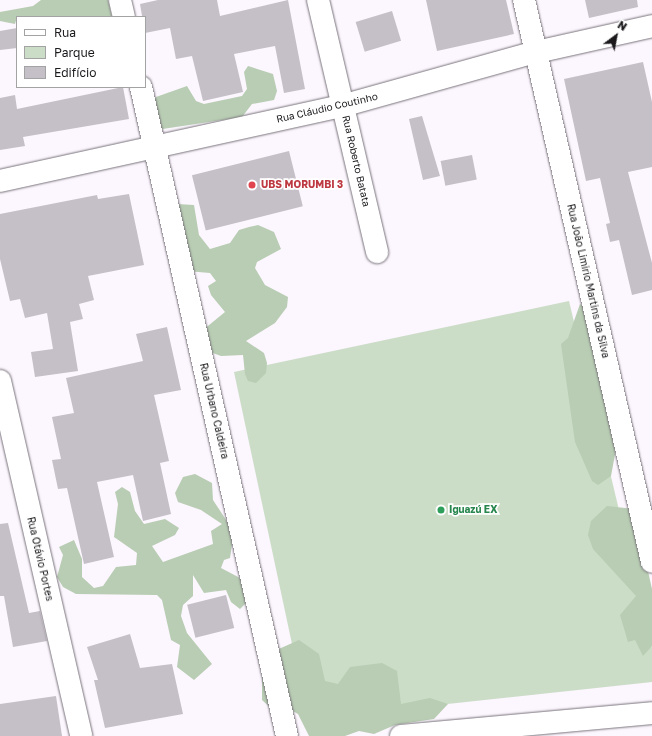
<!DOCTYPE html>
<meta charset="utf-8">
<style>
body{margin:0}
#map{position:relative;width:652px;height:736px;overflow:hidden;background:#fcf6fe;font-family:"Golos Text",sans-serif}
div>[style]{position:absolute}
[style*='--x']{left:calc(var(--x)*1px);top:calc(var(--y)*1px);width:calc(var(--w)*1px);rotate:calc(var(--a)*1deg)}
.green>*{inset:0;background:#cbdcc7}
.forest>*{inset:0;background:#b8cdb3}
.building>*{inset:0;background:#c5bfc7;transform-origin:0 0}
.roads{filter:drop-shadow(0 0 1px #79737b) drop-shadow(0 0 1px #79737b)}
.minor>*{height:22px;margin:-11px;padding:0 11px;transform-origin:11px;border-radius:11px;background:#fff}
.dots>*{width:11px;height:11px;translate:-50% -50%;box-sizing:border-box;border:2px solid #fff;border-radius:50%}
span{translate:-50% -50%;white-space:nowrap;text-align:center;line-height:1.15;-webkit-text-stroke:3.5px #fff;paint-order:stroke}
.street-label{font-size:10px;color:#1b191c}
.health-label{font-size:10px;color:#be3a42;font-weight:700}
.left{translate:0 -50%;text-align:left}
.leisure-label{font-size:10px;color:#27864d;font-weight:700}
.legend{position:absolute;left:16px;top:16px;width:130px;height:72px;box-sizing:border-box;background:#fff;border:1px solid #a4a3a4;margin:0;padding:5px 7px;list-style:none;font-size:12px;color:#1b191c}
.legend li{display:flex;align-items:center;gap:8px;height:20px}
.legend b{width:20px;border:1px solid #a4a3a4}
.north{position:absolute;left:596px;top:16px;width:40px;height:40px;-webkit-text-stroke:3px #fff;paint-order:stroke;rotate:32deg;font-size:11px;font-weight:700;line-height:16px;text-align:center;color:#1b191c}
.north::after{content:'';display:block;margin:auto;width:14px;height:18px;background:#1b191c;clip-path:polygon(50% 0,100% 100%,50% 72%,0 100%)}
</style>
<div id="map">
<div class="green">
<div style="clip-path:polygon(569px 301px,652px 648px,652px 682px,308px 719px,234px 372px)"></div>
</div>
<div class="forest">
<div style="clip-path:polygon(41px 0,108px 0,112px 17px,17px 17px,15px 24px,0 21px,0 12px,33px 6px)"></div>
<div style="clip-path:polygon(248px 66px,273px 74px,277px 91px,274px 100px,252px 104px,242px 117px,156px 130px,152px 102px,156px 97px,187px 86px,196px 101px,204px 104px,242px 96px,247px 89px,244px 72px)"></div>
<div style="clip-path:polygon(177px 204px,194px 205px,199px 235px,210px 249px,230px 243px,239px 230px,249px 227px,258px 225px,274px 232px,281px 249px,257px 262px,255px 268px,265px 285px,288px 297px,287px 307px,275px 323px,246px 341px,264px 353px,267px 363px,266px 373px,256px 383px,248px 381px,245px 374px,243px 355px,221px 356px,210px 352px,203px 330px,225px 312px,211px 295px,208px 286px,216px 281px,210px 273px,187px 271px)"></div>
<div style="clip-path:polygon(580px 304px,592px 312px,616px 449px,611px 476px,598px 485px,592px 481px,575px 442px,561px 344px,568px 338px)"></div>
<div style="clip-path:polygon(195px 474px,212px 483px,213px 500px,234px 532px,230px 558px,224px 560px,221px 568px,242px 579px,248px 601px,240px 609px,231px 602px,226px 590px,204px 593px,193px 575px,193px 596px,183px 605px,181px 616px,187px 633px,212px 664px,194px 680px,177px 667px,180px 645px,171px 640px,162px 600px,157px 595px,76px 594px,63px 587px,57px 577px,63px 555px,59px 547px,74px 540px,82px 559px,82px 577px,94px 588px,103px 586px,116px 567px,136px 565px,137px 553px,114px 537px,118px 504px,115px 492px,122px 487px,130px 492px,135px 511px,144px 524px,165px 519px,179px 528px,175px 535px,152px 546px,163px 562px,213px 544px,211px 531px,222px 524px,201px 510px,178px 502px,175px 493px,183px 477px)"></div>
<div style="clip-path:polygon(607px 506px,634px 509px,652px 589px,652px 646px,643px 656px,635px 640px,628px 642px,620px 615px,636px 596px,593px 549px,588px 535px,591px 521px)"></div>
<div style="clip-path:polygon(299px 640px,319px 654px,325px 681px,338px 684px,350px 667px,382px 663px,397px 671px,401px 704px,430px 698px,448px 704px,434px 719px,395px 725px,374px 734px,359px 731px,345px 736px,309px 736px,298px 714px,289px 709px,276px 713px,262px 700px,262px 667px,272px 652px)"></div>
</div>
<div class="building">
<div style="clip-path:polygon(158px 0,217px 0,220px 16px,288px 0,305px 89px,284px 93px,275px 46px,234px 54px,243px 92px,203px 101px,192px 56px,176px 59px,170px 28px,145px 33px,140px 4px)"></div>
<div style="clip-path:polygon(426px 0,506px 0,514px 34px,437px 51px)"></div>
<div style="clip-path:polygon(585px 0,637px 0,638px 7px,589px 18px)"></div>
<div style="left:392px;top:11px;width:31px;height:38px;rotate:73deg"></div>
<div style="clip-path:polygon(17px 28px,17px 48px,0 50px,0 31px)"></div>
<div style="clip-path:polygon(643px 62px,652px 102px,652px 167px,628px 172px,652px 263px,652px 290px,632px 295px,619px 240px,610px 242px,606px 224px,610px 223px,600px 178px,586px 181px,564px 79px)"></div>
<div style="clip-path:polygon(123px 87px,129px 119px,23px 137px,25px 146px,0 150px,0 98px,15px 95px,17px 109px)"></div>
<div style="clip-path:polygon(422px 116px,440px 176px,423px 180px,409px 119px)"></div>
<div style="left:289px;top:151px;width:57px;height:100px;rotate:76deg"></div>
<div style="left:472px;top:155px;width:25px;height:32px;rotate:79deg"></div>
<div style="clip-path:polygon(129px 194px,144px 265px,88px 276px,94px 300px,79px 304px,83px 319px,70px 322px,78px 371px,35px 377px,31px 352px,53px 349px,47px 313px,25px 318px,20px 299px,10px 301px,0 259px,0 214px,97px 195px,98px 199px)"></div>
<div style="clip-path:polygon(167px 327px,181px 390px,154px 395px,169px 461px,160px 463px,171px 514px,143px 521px,133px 475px,97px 482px,114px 557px,84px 564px,67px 488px,58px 489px,52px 460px,61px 459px,52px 417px,74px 413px,66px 378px,143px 361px,136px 334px)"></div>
<div style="clip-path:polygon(8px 523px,29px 613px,40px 611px,47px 641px,13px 647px,4px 596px,0 596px,0 524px)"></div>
<div style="left:226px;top:595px;width:34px;height:40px;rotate:76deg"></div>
<div style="clip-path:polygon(130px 634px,140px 668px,172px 664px,183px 714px,105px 728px,94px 680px,98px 680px,87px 647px)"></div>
<div style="clip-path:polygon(56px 696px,62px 736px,0 736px,0 704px)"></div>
</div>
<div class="roads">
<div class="minor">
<div style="--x:120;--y:0;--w:17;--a:77"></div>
<div style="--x:318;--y:0;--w:259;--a:76.8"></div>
<div style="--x:524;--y:0;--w:576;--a:77.17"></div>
<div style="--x:141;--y:87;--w:665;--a:77.32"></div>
<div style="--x:0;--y:181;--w:350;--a:-12.4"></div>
<div style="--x:342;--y:106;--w:201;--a:-15.6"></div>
<div style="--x:536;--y:52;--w:119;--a:-12.6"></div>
<div style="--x:0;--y:381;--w:364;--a:77.1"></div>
<div style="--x:401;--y:736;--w:252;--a:-5.2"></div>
</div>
</div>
<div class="dots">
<div style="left:252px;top:185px;background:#e0444e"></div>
<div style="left:441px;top:510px;background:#2e9e5b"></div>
</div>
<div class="street-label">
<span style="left:327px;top:108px;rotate:-13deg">Rua Cláudio Coutinho</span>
<span style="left:356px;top:161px;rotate:77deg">Rua Roberto Batata</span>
<span style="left:588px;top:281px;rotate:77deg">Rua João Limirio Martins da Silva</span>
<span style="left:214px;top:411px;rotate:77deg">Rua Urbano Caldeira</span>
<span style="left:40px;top:559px;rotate:77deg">Rua Otávio Portes</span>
</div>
<div class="health-label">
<span class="left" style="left:261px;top:185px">UBS MORUMBI 3</span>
</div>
<div class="leisure-label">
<span class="left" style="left:449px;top:510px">Iguazú EX</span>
</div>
<ul class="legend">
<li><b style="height:5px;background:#fff"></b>Rua</li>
<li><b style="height:11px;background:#cbdcc7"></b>Parque</li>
<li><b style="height:11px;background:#c5bfc7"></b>Edifício</li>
</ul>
<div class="north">N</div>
</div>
